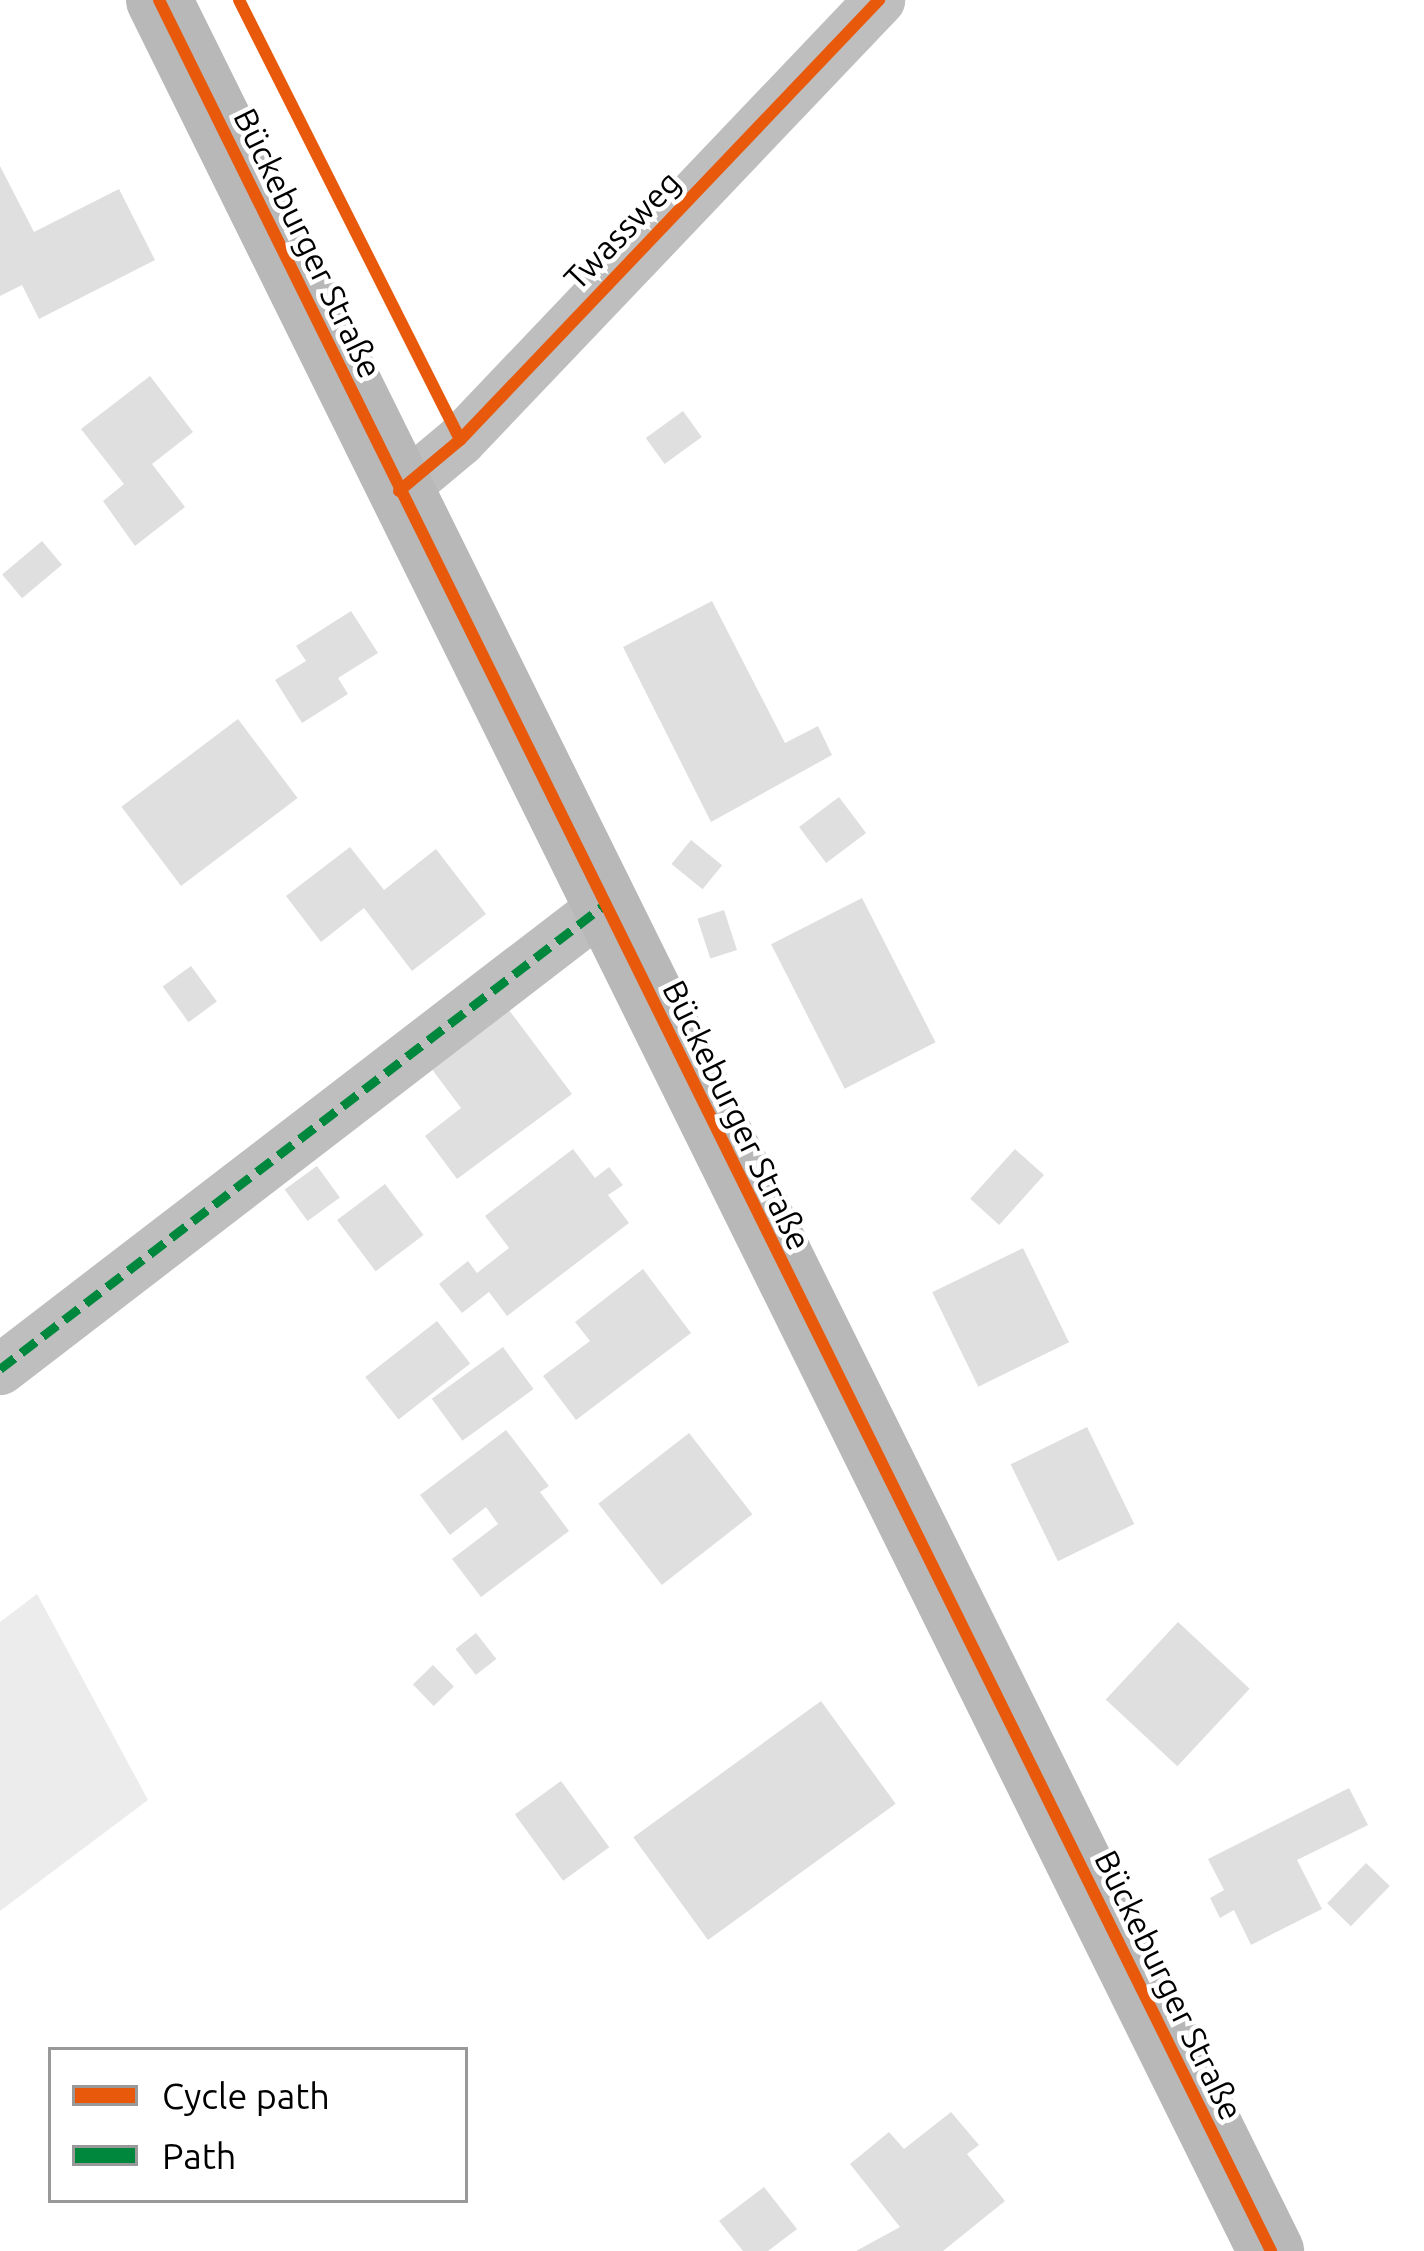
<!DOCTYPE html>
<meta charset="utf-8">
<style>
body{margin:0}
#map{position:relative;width:1424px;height:2251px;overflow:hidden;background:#fff;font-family:Ubuntu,sans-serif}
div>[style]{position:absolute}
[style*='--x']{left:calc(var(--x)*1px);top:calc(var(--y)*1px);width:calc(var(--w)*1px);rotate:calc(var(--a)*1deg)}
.green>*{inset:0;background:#ececec}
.building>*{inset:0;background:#dfdfdf;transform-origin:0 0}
.street>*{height:51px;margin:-25.5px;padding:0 25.5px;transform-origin:25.5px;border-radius:25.5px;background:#bebebe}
.secondary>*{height:66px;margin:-33px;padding:0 33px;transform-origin:33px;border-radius:33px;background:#b8b8b8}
.quiet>*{height:9px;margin-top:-4.5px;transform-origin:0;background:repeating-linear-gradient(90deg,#00873e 0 18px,transparent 0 27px)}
.cycleway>*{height:12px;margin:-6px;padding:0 6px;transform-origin:6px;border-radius:6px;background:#e8590c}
span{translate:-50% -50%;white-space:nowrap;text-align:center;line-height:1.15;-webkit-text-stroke:9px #fff;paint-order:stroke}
.street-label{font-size:33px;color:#000}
.legend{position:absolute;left:48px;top:2047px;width:420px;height:156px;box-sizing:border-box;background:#fff;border:3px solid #999;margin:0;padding:15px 21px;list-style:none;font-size:36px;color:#000}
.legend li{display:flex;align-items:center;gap:24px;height:60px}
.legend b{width:60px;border:3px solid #999}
</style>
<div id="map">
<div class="green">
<div style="clip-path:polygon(37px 1594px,148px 1800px,0 1911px,0 1622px)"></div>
</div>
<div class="building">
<div style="clip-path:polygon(0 166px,34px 232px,119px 189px,155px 260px,39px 319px,22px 285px,0 296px)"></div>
<div style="clip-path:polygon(150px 376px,193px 432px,152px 464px,185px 507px,135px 546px,103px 501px,124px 484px,81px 429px)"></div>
<div style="left:683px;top:411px;width:32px;height:46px;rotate:54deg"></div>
<div style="left:42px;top:541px;width:31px;height:52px;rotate:50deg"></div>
<div style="clip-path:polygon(712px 601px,785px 743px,818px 726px,832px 755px,711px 822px,623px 647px)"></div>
<div style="clip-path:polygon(351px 611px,378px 653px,338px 678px,348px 694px,302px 723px,275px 680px,306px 661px,296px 646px)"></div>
<div style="left:238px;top:719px;width:99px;height:146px;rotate:53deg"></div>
<div style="left:839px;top:797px;width:45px;height:50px;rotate:53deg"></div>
<div style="left:691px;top:840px;width:40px;height:31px;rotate:39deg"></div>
<div style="clip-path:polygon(350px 847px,384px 890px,436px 849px,486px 914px,412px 971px,364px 908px,321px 942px,286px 896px)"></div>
<div style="left:862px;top:898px;width:162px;height:102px;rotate:63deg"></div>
<div style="left:724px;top:910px;width:42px;height:28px;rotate:72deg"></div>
<div style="left:191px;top:966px;width:44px;height:35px;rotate:54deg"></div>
<div style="clip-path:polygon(509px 1010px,572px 1094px,457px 1179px,425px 1136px,461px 1108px,431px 1068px)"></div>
<div style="clip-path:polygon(573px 1149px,595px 1178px,609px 1167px,623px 1185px,608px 1195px,629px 1223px,507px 1316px,489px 1292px,462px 1313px,439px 1284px,468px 1261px,477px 1273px,509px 1248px,485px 1216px)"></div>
<div style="left:1015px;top:1149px;width:39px;height:67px;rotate:42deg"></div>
<div style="left:317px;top:1166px;width:39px;height:40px;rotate:54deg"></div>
<div style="left:385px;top:1184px;width:64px;height:60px;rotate:53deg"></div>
<div style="left:1023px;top:1248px;width:105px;height:101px;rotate:64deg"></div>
<div style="clip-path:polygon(643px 1269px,691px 1333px,576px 1420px,543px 1376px,590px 1341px,575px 1322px)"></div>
<div style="left:437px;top:1321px;width:54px;height:91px;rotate:52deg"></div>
<div style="left:503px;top:1347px;width:52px;height:88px;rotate:54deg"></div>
<div style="left:1087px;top:1427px;width:108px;height:85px;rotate:64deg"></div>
<div style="clip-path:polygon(506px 1430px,549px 1486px,540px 1492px,569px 1531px,481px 1597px,452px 1559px,498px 1524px,486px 1507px,450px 1535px,420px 1495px)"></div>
<div style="left:689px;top:1433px;width:103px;height:115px;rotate:52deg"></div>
<div style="left:1178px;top:1622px;width:98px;height:106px;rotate:43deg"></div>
<div style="left:476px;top:1633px;width:33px;height:26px;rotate:52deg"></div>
<div style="left:433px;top:1665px;width:30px;height:28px;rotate:46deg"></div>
<div style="left:821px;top:1701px;width:127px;height:232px;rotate:54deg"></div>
<div style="left:561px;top:1781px;width:82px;height:57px;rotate:54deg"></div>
<div style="clip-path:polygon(1349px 1788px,1368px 1825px,1297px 1860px,1322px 1909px,1251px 1945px,1234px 1910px,1220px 1918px,1210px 1898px,1224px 1890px,1208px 1859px)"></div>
<div style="left:1366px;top:1863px;width:33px;height:56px;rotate:44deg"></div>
<div style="clip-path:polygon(951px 2112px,979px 2145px,967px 2154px,1005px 2201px,943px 2251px,856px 2251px,900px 2227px,850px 2164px,889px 2132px,904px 2149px)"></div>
<div style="clip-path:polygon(764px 2187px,797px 2229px,768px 2251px,743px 2251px,719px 2221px)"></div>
</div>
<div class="street">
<div style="--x:399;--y:491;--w:80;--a:-39.9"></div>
<div style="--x:460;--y:440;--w:608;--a:-46.4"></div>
<div style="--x:0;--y:1369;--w:760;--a:-37.52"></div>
</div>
<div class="secondary">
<div style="--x:159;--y:0;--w:2511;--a:63.71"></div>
</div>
<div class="quiet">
<div style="--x:0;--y:1369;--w:760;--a:-37.52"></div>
</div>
<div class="cycleway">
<div style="--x:159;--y:0;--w:2511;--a:63.71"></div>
<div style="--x:239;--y:0;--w:492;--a:63.3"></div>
<div style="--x:399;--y:491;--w:80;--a:-39.9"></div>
<div style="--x:460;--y:440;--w:608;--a:-46.4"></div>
</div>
<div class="street-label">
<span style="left:622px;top:230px;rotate:-46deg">Twassweg</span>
<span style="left:308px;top:243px;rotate:64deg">Bückeburger Straße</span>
<span style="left:737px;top:1115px;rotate:64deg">Bückeburger Straße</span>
<span style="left:1169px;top:1985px;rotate:64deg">Bückeburger Straße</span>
</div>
<ul class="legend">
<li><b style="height:15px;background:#e8590c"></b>Cycle path</li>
<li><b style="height:15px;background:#00873e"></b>Path</li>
</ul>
</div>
